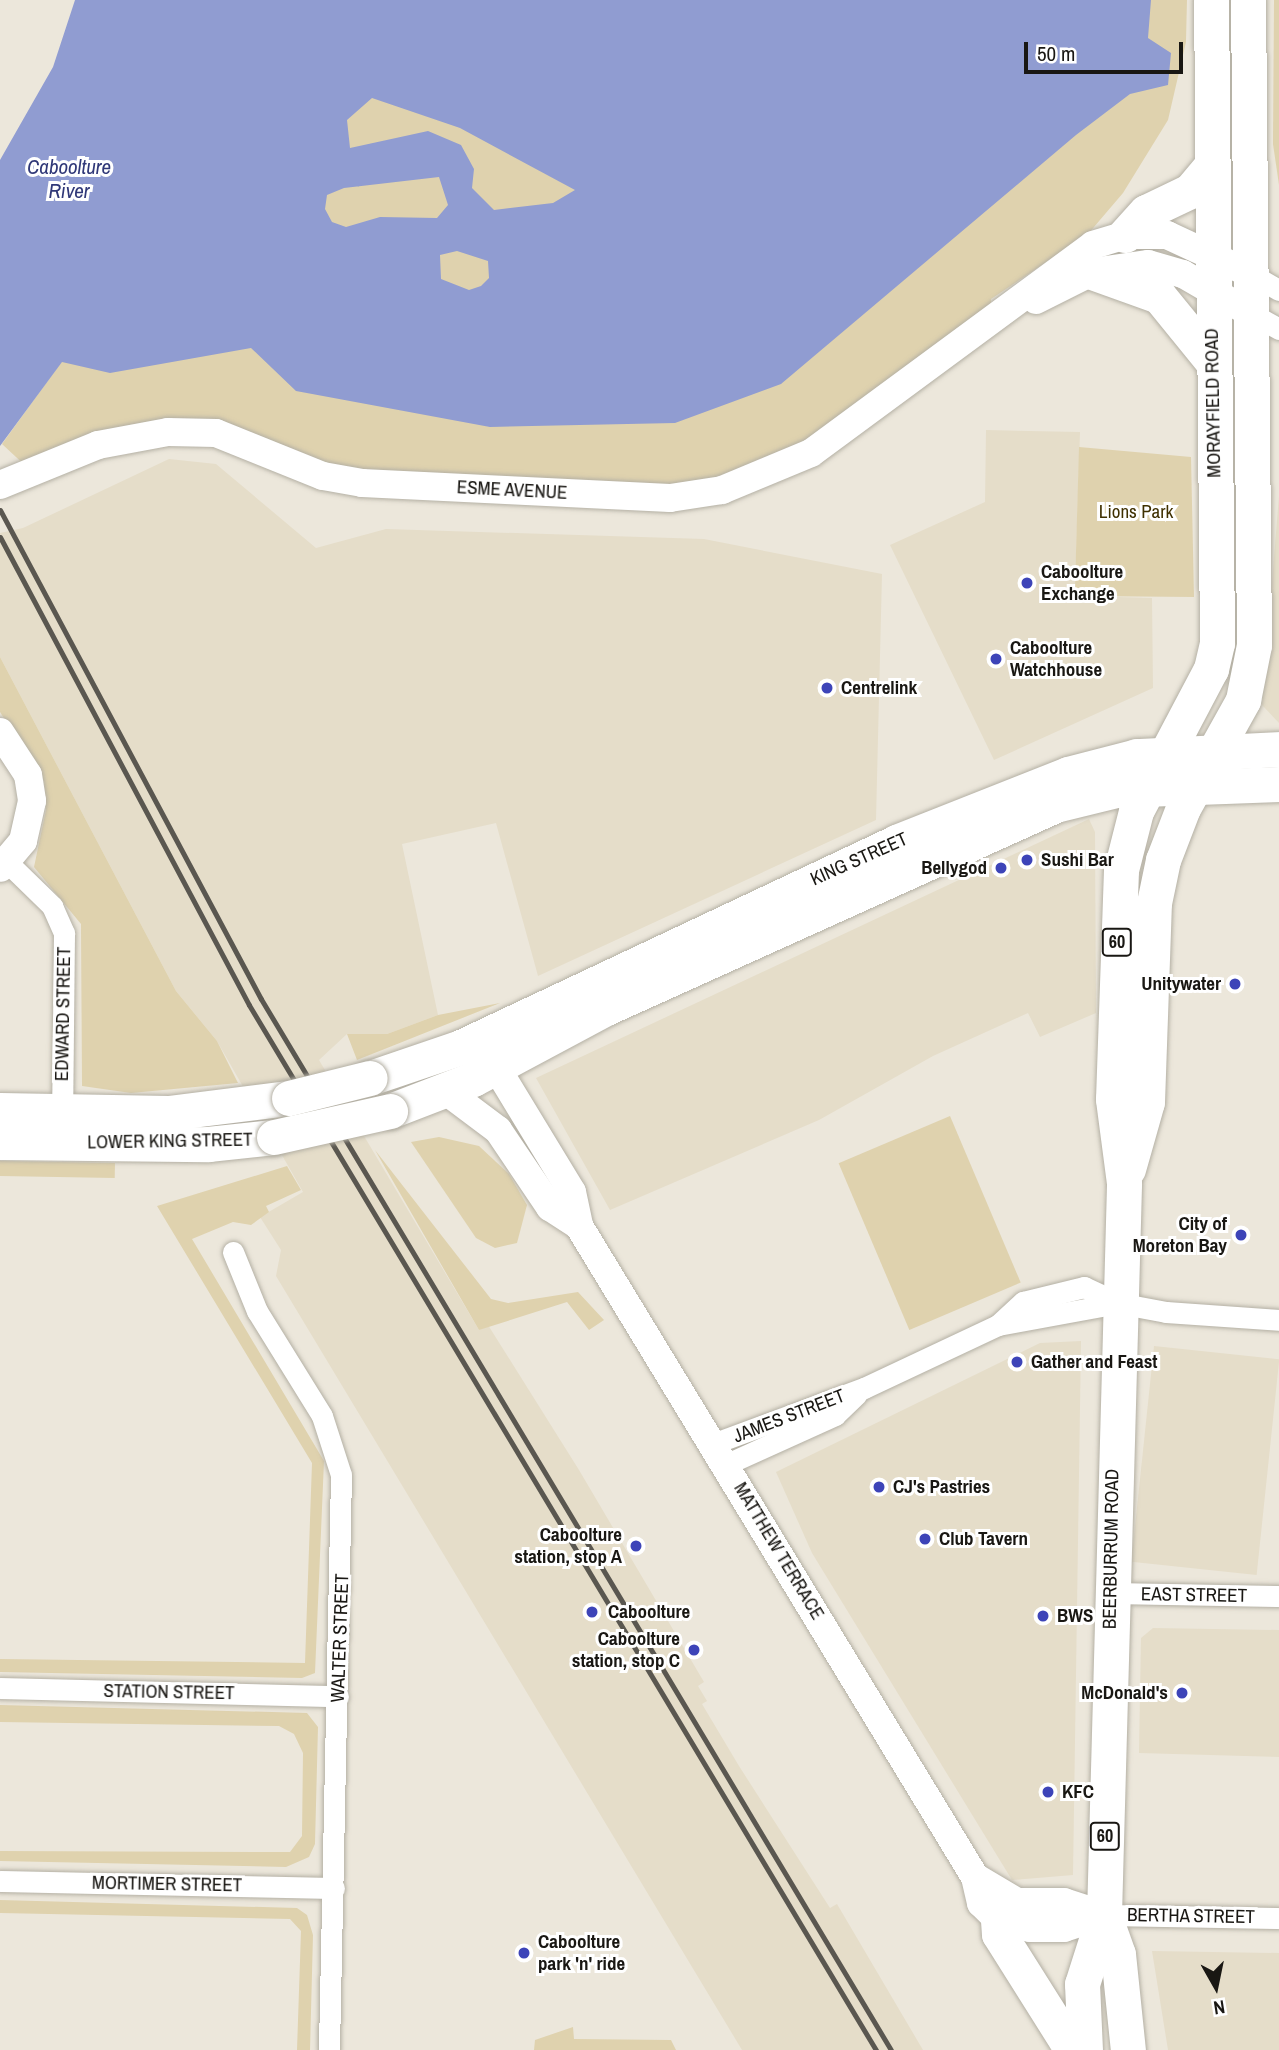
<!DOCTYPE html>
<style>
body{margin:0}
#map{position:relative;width:1279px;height:2050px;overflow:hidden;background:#ece7db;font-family:"Archivo Narrow",sans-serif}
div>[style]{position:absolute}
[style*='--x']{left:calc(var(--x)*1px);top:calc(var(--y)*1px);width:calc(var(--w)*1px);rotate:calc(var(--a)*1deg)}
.built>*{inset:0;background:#e5ddc9;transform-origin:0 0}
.green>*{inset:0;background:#dfd2ae;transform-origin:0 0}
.water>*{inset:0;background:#909cd1}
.roads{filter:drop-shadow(0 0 2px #b4b0a4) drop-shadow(0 0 2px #b4b0a4)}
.minor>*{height:21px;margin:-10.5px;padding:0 10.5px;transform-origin:10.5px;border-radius:10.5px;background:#fff}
.tertiary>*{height:28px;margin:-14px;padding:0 14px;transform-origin:14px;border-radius:14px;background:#fff}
.primary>*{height:35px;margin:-17.5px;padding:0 17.5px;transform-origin:17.5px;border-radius:17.5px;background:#fff}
.rail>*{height:5px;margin:-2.5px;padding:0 2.5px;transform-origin:2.5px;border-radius:2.5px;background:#5a5750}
.bridges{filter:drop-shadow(0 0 2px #b4b0a4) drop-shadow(0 0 2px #b4b0a4)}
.primary-bridge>*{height:35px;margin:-17.5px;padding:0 17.5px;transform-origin:17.5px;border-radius:17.5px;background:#fff}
.dots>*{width:19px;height:19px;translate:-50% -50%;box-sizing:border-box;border:4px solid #fff;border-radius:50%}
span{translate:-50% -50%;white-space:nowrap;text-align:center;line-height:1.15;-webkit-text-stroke:6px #fff;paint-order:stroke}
.shield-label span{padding:2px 5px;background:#fff;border:2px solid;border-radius:5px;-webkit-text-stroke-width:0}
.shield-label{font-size:18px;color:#191713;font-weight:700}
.street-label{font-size:19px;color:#191713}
.park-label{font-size:19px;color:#3f3000}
.poi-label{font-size:19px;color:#191713;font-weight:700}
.left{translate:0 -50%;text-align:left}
.right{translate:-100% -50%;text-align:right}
.water-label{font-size:21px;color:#303878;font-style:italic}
.north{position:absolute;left:1181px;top:1952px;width:70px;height:70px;-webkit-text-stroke:5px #fff;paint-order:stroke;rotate:171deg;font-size:19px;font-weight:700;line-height:28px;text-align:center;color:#191713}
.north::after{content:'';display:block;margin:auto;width:24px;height:32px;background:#191713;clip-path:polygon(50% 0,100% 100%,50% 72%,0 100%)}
.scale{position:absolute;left:1024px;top:42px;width:159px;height:32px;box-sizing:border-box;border:4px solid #191713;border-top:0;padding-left:9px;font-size:21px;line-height:24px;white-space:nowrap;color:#191713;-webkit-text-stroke:5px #fff;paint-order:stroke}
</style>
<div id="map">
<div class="built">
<div style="clip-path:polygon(986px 430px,1080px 432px,1075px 587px,1085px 596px,1152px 598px,1153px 688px,994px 760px,890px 545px,985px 502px)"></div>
<div style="clip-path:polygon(169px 459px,216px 464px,316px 548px,386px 529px,704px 539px,882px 574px,876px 820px,538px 976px,496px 823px,402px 844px,438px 1015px,387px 1034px,347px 1034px,319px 1060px,479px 1330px,488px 1325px,579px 1470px,704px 1682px,698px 1686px,707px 1701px,702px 1704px,739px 1766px,830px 1908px,837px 1904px,923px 2050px,742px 2050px,276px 1276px,281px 1250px,260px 1217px,303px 1192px,217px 1041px,176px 991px,0 657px,0 533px,23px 528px)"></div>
<div style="clip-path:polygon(1279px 496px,1279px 723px,1262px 705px)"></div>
<div style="clip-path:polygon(1089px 819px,1095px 832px,1096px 1013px,1040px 1037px,1028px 1013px,933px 1056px,819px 1120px,610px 1210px,536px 1078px)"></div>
<div style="clip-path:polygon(1081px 1341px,1073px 1875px,1012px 1880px,812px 1553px,776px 1472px,1040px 1343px)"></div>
<div style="left:1154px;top:1346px;width:126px;height:217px;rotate:6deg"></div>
<div style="clip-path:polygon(1153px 1628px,1279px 1630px,1279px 1757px,1139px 1753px,1141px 1638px)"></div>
<div style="clip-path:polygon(1152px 1951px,1279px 1953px,1279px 2050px,1168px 2050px)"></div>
</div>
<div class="green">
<div style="clip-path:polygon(225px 0,1187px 0,1186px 42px,1168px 120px,1123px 193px,1088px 234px,991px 299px,992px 322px,960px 347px,722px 490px,362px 483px,216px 433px,30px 470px,2px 444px,62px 361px)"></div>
<div style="clip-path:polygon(1274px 0,1279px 0,1279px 185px,1273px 144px)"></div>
<div style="clip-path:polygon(1079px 447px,1191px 457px,1194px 597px,1084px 596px,1075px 587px)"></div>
<div style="clip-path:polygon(0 657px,176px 991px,217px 1041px,238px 1083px,131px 1093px,82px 1086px,81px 924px,34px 867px,46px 810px,44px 781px,0 712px)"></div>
<div style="clip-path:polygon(500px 1003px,357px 1060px,347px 1034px,387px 1034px,438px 1015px)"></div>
<div style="left:950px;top:1116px;width:181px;height:121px;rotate:67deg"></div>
<div style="clip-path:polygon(439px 1137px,479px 1146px,509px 1174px,527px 1205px,517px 1243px,495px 1248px,476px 1238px,411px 1142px)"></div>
<div style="clip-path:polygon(375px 1150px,491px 1299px,508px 1303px,578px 1292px,604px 1320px,589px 1330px,567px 1302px,479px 1330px)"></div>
<div style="left:0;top:1161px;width:115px;height:15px;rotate:1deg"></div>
<div style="clip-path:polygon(287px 1166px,301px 1190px,266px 1206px,269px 1212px,251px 1225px,233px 1222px,192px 1239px,324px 1461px,315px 1673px,302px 1678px,0 1672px,0 1659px,305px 1663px,312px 1463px,157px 1206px)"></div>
<div style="clip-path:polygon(0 1705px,307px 1713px,318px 1727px,315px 1844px,309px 1857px,286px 1867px,0 1861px,0 1851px,290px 1852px,302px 1836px,303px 1753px,294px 1734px,279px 1726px,0 1722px)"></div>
<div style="clip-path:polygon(0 1900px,297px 1908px,307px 1915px,313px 1935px,310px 2050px,297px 2050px,301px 1931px,290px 1919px,0 1913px)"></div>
<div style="clip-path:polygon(573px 2027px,574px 2039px,671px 2040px,676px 2050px,534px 2050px,535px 2040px)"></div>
</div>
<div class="water">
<div style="clip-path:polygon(evenodd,75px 0,1151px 0,1148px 38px,1171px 53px,1168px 85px,1130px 94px,1076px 135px,781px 384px,675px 423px,490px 427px,296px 391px,251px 348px,110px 373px,62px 362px,0 446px,0 160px,53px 67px,75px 0,372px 98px,460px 128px,575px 190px,553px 203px,494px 210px,472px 188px,474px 169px,461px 145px,428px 131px,350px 148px,347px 120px,372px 98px,75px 0,439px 177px,448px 205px,437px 218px,380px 217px,346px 227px,332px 222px,325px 209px,327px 195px,344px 188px,439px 177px,75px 0,457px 251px,488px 261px,489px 278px,481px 286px,469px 290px,441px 279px,440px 255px,457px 251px)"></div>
</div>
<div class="roads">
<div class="minor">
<div style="--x:1251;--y:274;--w:32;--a:30"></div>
<div style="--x:1252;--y:314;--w:31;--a:29"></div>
<div style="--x:8;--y:863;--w:62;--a:44.3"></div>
<div style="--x:52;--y:906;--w:30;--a:66"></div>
<div style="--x:64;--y:933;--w:180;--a:90.6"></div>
<div style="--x:233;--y:1252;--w:64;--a:67.9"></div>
<div style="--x:257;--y:1311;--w:123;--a:58.2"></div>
<div style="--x:322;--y:1416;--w:62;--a:72.1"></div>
<div style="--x:341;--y:1475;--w:575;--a:91.2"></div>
<div style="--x:998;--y:1325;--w:34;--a:-43"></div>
<div style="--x:1023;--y:1302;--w:63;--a:-13.8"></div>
<div style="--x:1084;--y:1287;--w:38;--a:25"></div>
<div style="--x:1118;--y:1303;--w:49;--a:10.6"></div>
<div style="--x:1166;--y:1312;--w:113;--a:4"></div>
<div style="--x:715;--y:1443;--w:159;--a:-20.3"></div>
<div style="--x:864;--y:1388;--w:148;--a:-25.2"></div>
<div style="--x:998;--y:1325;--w:122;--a:-10.4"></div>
<div style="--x:727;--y:1464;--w:119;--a:-24.4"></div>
<div style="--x:835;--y:1415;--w:30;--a:-44"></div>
<div style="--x:1109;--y:1593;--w:170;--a:1"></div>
<div style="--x:0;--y:1688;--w:338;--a:1.4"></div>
<div style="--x:0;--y:1881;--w:334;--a:1.2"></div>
<div style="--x:1104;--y:1915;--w:175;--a:1"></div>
</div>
<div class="tertiary">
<div style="--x:1036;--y:300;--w:63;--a:-26.6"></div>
<div style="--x:1092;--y:272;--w:57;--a:-8.1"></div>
<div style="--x:1148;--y:264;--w:36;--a:16"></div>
<div style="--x:1183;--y:274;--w:80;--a:30.1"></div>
<div style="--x:0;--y:485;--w:106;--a:-22.2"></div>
<div style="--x:98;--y:445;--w:71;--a:-10.5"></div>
<div style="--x:168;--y:432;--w:48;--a:1.2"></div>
<div style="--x:216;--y:433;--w:115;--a:21.9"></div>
<div style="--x:323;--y:476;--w:40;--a:10"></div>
<div style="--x:362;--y:483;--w:308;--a:2.8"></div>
<div style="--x:670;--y:498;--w:53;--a:-8.7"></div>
<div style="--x:722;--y:490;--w:96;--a:-22.6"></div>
<div style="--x:811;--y:453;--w:350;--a:-36.4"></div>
<div style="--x:1093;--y:245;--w:34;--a:-17"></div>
<div style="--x:1125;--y:235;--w:42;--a:0"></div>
<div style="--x:1167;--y:235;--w:93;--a:24.9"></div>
<div style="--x:0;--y:732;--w:51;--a:56.9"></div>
<div style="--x:28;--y:775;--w:26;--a:81"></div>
<div style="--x:32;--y:801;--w:41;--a:102.7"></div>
<div style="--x:23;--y:841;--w:35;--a:130"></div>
<div style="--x:479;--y:1057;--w:20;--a:30"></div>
<div style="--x:496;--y:1067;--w:146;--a:58.7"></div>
<div style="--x:572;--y:1192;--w:35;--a:78"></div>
<div style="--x:579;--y:1226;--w:762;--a:58.69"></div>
<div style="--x:975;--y:1877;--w:27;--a:77"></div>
<div style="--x:981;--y:1903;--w:24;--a:45"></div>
<div style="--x:998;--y:1920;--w:33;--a:14"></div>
<div style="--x:1030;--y:1928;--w:34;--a:0"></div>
<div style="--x:1064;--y:1928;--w:42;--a:-18"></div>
<div style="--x:446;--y:1091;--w:65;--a:36.9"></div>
<div style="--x:498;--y:1130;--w:93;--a:56"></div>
<div style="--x:550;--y:1207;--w:35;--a:33"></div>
<div style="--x:975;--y:1877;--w:49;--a:30.8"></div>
<div style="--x:1017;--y:1902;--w:47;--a:0"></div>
<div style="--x:1064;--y:1902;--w:42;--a:18"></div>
</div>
<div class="primary">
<div style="--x:1125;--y:235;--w:31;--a:-48"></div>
<div style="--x:1146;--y:212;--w:49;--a:-25.5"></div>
<div style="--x:1190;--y:191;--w:31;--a:-50"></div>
<div style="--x:1092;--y:272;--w:71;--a:19.7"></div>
<div style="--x:1159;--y:296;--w:84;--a:50.8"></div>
<div style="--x:370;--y:1078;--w:96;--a:-18.8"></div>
<div style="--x:461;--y:1047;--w:481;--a:-25.2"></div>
<div style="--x:896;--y:842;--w:185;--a:-21.6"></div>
<div style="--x:1068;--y:774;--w:71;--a:-14.6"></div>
<div style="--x:1137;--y:756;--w:142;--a:-2.8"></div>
<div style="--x:0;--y:1110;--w:168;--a:1"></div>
<div style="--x:168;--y:1113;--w:122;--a:-7.1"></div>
<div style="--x:390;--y:1111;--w:89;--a:-21.1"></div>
<div style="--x:473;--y:1079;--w:151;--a:-28.1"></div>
<div style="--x:606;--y:1008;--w:493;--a:-24.3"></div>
<div style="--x:1055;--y:805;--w:63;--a:-13.8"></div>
<div style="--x:1116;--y:790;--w:163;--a:-2.1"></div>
<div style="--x:0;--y:1142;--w:208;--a:0.6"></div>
<div style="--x:208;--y:1144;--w:66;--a:-6.1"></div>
<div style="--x:1128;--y:1169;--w:70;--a:-74.2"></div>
<div style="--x:1147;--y:1102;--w:199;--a:-88"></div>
<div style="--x:1154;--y:903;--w:44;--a:-78.2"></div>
<div style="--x:1163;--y:860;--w:56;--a:-69"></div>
<div style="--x:1183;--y:808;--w:124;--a:-60.9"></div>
<div style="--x:1243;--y:700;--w:56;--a:-78.7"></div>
<div style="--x:1254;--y:645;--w:645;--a:-90.53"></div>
<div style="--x:1104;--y:1915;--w:41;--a:70.3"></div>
<div style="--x:1118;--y:1954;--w:97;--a:84.1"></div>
<div style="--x:998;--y:1920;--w:14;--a:86"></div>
<div style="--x:999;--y:1934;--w:137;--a:57.8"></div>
<div style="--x:1085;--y:2050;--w:66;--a:-92.6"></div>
<div style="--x:1082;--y:1984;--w:72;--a:-72.3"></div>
<div style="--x:1104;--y:1915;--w:732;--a:-88.43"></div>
<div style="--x:1124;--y:1183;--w:85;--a:-97.5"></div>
<div style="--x:1113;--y:1099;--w:229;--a:-88"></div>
<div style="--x:1121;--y:870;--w:61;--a:-75.7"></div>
<div style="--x:1136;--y:811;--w:161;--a:-62.2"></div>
<div style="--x:1211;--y:669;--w:27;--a:-77"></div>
<div style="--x:1217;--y:643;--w:643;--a:-90.53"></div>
</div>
</div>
<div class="rail">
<div style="--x:0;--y:510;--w:554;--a:61.91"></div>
<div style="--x:261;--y:999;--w:1225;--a:59.06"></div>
<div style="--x:0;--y:537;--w:530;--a:61.98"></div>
<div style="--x:249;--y:1005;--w:1219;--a:59.04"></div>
</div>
<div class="bridges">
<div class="primary-bridge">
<div style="--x:289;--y:1098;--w:83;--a:-13.9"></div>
<div style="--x:274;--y:1137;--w:119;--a:-12.6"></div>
</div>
</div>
<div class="dots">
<div style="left:1027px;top:583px;background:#3d44b8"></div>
<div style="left:996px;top:659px;background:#3d44b8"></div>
<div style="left:827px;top:688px;background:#3d44b8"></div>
<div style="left:1027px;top:860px;background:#3d44b8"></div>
<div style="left:1001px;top:868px;background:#3d44b8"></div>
<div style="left:1235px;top:984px;background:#3d44b8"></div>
<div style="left:1241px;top:1235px;background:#3d44b8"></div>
<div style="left:1017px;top:1362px;background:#3d44b8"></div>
<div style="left:879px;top:1487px;background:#3d44b8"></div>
<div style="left:925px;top:1539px;background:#3d44b8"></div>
<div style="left:636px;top:1546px;background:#3d44b8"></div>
<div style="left:592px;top:1612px;background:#3d44b8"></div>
<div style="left:1043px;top:1616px;background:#3d44b8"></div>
<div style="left:694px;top:1650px;background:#3d44b8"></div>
<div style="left:1182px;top:1693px;background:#3d44b8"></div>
<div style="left:1048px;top:1792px;background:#3d44b8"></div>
<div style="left:524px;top:1953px;background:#3d44b8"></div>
</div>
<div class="shield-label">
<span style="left:1117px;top:942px">60</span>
<span style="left:1105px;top:1836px">60</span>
</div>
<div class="street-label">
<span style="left:1213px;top:403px;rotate:-91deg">MORAYFIELD ROAD</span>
<span style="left:512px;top:490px;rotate:3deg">ESME AVENUE</span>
<span style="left:859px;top:859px;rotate:-24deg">KING STREET</span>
<span style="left:63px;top:1014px;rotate:-89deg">EDWARD STREET</span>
<span style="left:170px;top:1141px;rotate:-1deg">LOWER KING STREET</span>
<span style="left:789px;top:1416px;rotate:-21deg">JAMES STREET</span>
<span style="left:1111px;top:1549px;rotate:-89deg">BEERBURRUM ROAD</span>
<span style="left:779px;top:1551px;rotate:59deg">MATTHEW TERRACE</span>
<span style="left:1194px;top:1595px;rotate:1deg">EAST STREET</span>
<span style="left:340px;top:1638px;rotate:-88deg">WALTER STREET</span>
<span style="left:169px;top:1692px;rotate:1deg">STATION STREET</span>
<span style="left:167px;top:1884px;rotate:1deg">MORTIMER STREET</span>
<span style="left:1191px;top:1916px;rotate:1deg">BERTHA STREET</span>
</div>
<div class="park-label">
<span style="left:1136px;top:512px">Lions Park</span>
</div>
<div class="poi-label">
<span class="left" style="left:1041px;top:583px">Caboolture<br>Exchange</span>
<span class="left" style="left:1010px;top:659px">Caboolture<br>Watchhouse</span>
<span class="left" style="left:841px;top:688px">Centrelink</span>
<span class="left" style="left:1041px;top:860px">Sushi Bar</span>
<span class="right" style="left:987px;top:868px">Bellygod</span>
<span class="right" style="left:1221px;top:984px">Unitywater</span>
<span class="right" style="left:1227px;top:1235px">City of<br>Moreton Bay</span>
<span class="left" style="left:1031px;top:1362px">Gather and Feast</span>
<span class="left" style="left:893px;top:1487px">CJ's Pastries</span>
<span class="right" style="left:622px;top:1546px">Caboolture<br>station, stop A</span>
<span class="left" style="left:939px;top:1539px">Club Tavern</span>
<span class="left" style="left:608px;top:1612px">Caboolture</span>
<span class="left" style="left:1057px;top:1616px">BWS</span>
<span class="right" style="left:680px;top:1650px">Caboolture<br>station, stop C</span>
<span class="right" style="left:1168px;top:1693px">McDonald's</span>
<span class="left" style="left:1062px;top:1792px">KFC</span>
<span class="left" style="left:538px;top:1953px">Caboolture<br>park 'n' ride</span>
</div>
<div class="water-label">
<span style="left:69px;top:179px">Caboolture<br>River</span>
</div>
<div class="north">N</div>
<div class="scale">50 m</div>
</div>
